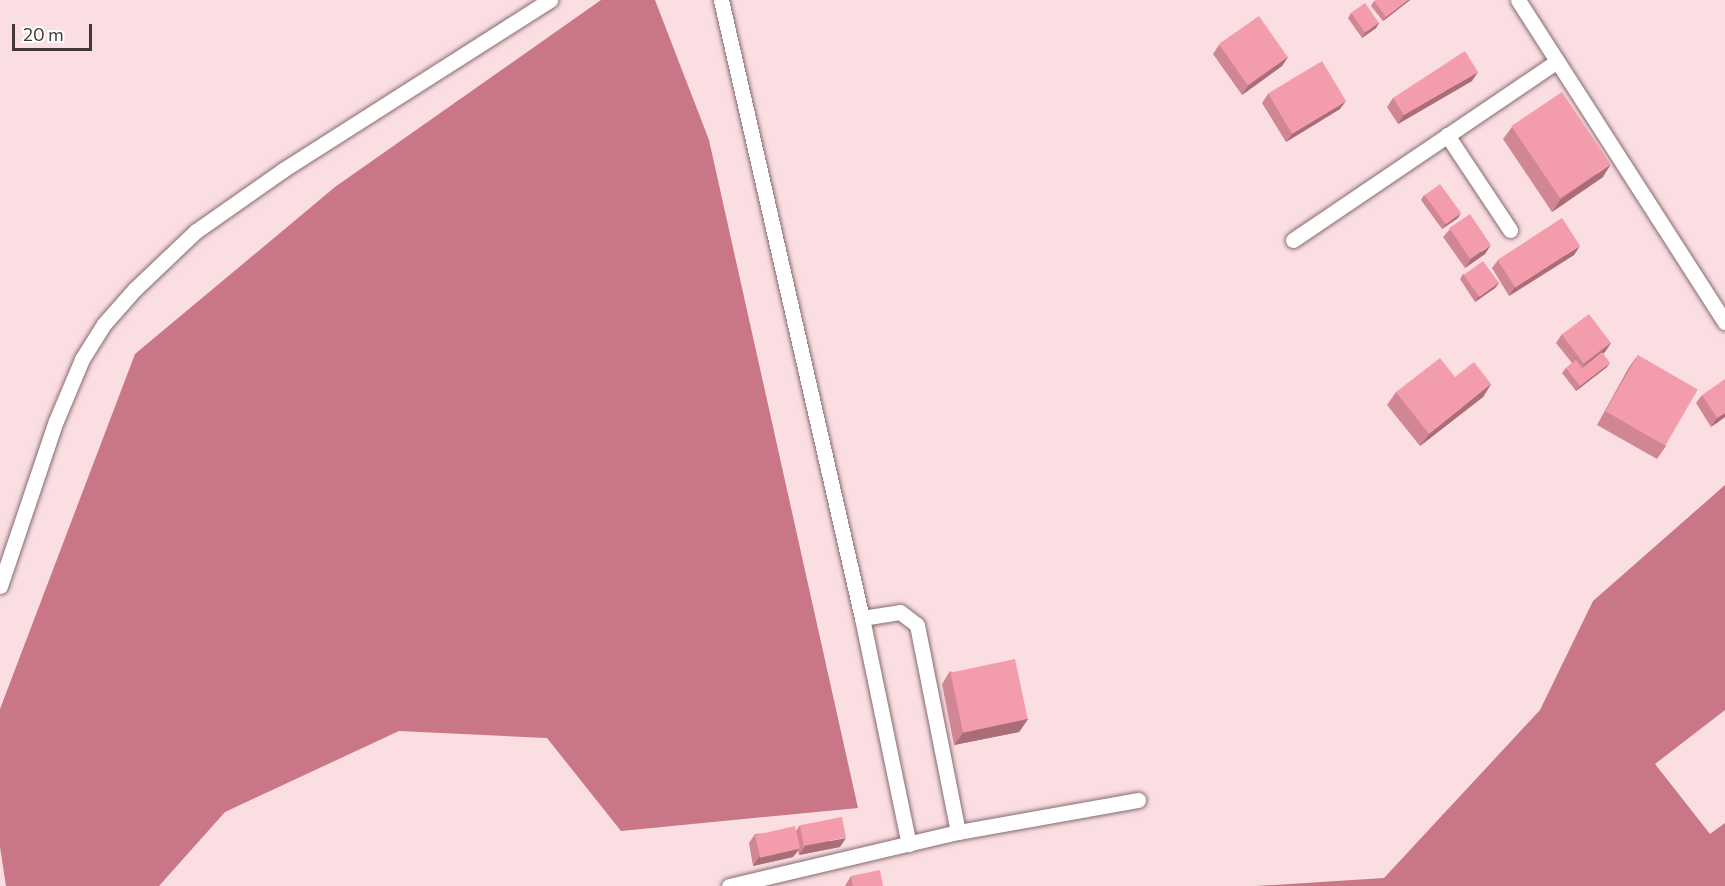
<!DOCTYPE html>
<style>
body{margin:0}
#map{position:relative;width:1725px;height:886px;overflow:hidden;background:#fbdee2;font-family:Commissioner,sans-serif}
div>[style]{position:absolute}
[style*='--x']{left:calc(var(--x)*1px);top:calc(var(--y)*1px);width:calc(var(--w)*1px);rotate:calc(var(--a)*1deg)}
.water>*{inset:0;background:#c97686}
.pier>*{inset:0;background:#fbdee2}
.roads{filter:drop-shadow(0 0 2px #846b6f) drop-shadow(0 0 2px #846b6f)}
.lane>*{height:15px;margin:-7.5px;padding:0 7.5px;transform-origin:7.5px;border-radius:7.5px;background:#fff}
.wall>*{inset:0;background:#d18694}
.shaded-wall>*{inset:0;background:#aa6d78}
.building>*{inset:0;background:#f39cac;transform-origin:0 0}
span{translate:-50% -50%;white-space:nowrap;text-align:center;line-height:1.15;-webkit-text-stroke:4.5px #fff;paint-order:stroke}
.scale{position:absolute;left:12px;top:24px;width:80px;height:27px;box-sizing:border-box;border:3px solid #433839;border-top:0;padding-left:8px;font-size:18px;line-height:21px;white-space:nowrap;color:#433839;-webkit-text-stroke:4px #fff;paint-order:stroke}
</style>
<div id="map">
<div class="water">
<div style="clip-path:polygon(601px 0,655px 0,709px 140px,858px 808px,621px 831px,547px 738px,399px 731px,225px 812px,159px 886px,6px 886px,0 847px,0 709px,135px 354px,335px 187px)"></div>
<div style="clip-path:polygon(1725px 485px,1725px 886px,1256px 886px,1384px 878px,1540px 710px,1593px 601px)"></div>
</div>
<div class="pier">
<div style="clip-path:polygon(1725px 710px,1725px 823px,1710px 834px,1655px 764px)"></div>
</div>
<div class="roads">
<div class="lane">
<div style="--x:721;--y:0;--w:634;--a:77.15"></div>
<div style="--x:862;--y:618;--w:231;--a:78.3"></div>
<div style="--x:1518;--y:0;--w:383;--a:57.3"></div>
<div style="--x:1447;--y:135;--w:114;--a:56.4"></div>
<div style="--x:1293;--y:240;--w:319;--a:-34.1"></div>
<div style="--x:0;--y:586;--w:174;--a:-71.3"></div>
<div style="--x:56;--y:421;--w:67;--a:-67.2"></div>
<div style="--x:82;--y:359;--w:41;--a:-57.8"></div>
<div style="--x:104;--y:324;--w:47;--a:-48.5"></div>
<div style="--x:135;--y:289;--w:84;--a:-43.6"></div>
<div style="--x:196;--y:231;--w:106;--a:-35"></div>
<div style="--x:283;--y:170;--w:317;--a:-32.5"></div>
<div style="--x:862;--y:618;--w:38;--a:-9"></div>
<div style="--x:900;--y:612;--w:21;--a:37"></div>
<div style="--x:917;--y:625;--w:211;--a:78.8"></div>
<div style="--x:729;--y:886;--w:235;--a:-13.3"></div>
<div style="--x:958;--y:832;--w:183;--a:-10.1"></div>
</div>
</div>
<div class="wall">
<div style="clip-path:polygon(1410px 0,1383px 21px,1371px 6px,1374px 1px)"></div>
<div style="clip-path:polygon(1351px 13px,1379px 23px,1376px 28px,1362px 38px,1348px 18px)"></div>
<div style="clip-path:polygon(1219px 45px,1288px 57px,1282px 66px,1242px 95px,1213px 54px)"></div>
<div style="clip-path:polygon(1472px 81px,1398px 124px,1387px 107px,1393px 98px)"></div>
<div style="clip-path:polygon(1268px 94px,1340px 109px,1286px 142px,1262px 103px)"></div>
<div style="clip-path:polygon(1512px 127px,1603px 177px,1552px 212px,1503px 139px)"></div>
<div style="clip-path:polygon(1424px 195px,1458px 218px,1442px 229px,1421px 200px)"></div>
<div style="clip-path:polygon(1450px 229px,1485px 254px,1465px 268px,1443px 237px)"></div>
<div style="clip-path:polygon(1574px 255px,1509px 296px,1492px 268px,1498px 260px)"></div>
<div style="clip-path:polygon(1463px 274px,1499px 283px,1495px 288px,1475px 302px,1460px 279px)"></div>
<div style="clip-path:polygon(1562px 334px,1611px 343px,1603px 354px,1607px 367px,1576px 391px,1562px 373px,1566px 368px,1572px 363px,1556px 343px)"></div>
<div style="clip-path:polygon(1638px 355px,1666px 446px,1657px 459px,1597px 425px,1629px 367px)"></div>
<div style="clip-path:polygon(1455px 377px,1491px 384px,1483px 397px,1420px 446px,1387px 405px,1396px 392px)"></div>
<div style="clip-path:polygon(1702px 395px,1725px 417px,1711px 427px,1696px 403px)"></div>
<div style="clip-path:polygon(950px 671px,1028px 719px,1019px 732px,954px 745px,942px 684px)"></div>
<div style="clip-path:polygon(800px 825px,840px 847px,799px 855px,798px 851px,793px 857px,753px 866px,749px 843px,755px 834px,796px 831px)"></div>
<div style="clip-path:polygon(851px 876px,883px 886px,845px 886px)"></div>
</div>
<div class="shaded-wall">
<div style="clip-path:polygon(1408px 0,1410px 0,1383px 21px,1386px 17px)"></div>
<div style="clip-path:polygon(1379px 23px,1376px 28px,1362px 38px,1365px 33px)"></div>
<div style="clip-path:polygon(1288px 57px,1282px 66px,1242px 95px,1248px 86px)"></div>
<div style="clip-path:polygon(1478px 72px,1472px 81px,1398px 124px,1404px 115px)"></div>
<div style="clip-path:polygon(1346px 101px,1340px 109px,1286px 142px,1292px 134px)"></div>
<div style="clip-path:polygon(1611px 164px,1603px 177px,1552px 212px,1561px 199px)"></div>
<div style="clip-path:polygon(1461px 213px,1458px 218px,1442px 229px,1445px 225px)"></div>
<div style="clip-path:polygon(1491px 245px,1485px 254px,1465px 268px,1471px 259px)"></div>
<div style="clip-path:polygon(1580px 246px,1574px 255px,1509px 296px,1515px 287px)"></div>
<div style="clip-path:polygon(1499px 283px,1495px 288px,1475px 302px,1478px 297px)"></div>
<div style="clip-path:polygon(1611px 343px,1605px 352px,1579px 372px,1585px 364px)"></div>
<div style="clip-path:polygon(1610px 363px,1607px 367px,1576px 391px,1580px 386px)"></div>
<div style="clip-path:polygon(1491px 384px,1483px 397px,1420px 446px,1429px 434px)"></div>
<div style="clip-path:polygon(1725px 413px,1725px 417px,1711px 427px,1717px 418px)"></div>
<div style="clip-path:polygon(1028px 719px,1019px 732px,954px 745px,963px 733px)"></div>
<div style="clip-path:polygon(846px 838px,840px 847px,799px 855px,805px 846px)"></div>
<div style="clip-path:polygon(800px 848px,793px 857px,753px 866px,759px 857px)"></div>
</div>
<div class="building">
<div style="clip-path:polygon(1376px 0,1408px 0,1386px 17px,1374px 1px)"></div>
<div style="left:1365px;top:3px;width:24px;height:17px;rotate:55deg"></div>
<div style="left:1259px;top:16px;width:50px;height:49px;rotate:55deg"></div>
<div style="clip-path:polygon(1465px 51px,1478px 72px,1404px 115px,1393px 98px)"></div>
<div style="left:1322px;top:61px;width:47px;height:63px;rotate:59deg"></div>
<div style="left:1562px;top:92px;width:87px;height:61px;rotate:56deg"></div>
<div style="left:1440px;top:184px;width:36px;height:19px;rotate:54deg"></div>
<div style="left:1470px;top:214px;width:37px;height:25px;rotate:56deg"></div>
<div style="left:1562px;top:218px;width:33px;height:77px;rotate:57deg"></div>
<div style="left:1483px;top:261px;width:27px;height:24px;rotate:54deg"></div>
<div style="left:1589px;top:314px;width:36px;height:34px;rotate:53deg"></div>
<div style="clip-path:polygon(1602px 352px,1610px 363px,1580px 386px,1566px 368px,1576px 360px,1582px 368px)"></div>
<div style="left:1638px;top:355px;width:69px;height:65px;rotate:30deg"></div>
<div style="clip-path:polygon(1440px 358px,1455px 377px,1474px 362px,1491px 384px,1429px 434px,1396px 392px)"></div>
<div style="clip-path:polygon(1725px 379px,1725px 413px,1717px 418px,1702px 395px)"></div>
<div style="left:1015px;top:659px;width:61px;height:66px;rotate:78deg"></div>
<div style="left:842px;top:817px;width:21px;height:43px;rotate:79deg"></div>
<div style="left:795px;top:826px;width:23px;height:41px;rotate:77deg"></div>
<div style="clip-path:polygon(880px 870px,883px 886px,853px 886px,851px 876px)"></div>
</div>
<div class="scale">20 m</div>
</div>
